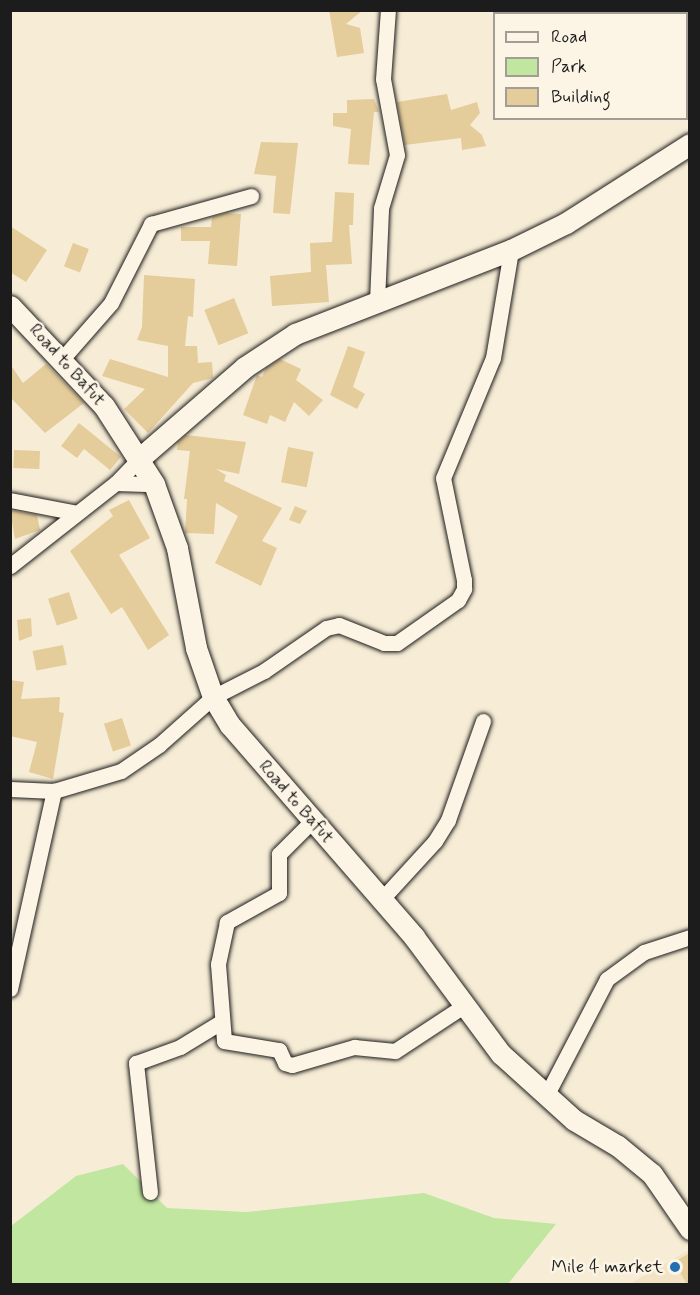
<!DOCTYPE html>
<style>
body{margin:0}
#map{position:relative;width:700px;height:1295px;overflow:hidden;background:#f7edd6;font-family:Mynerve,sans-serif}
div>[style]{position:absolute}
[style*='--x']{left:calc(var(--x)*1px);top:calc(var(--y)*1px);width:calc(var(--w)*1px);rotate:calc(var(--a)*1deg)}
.built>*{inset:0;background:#f1e3c4}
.green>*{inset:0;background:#c1e6a0}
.building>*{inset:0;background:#e4cc9b;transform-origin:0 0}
.roads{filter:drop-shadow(0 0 2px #1c1c1c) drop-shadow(0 0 2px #1c1c1c)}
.street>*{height:15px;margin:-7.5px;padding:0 7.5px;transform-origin:7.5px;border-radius:7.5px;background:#fcf5e5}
.secondary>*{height:21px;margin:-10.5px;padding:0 10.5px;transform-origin:10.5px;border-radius:10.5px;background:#fcf5e5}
.dots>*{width:16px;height:16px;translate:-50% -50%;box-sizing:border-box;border:3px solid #fcf5e5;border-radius:50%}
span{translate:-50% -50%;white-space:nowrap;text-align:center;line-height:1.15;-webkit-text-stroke:5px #fcf5e5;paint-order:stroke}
.street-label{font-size:18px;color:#1c1c1c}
.poi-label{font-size:18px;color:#1c1c1c}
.right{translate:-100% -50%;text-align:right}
.frame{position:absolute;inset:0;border:12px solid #1c1c1c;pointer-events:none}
.legend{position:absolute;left:493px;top:12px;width:195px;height:108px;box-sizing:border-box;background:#fcf5e5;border:2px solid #a29e95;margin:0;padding:8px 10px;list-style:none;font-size:18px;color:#1c1c1c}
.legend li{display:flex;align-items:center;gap:12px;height:30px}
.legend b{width:30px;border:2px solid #a29e95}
</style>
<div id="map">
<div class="built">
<div style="clip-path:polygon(689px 1250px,689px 1284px,630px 1284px)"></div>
</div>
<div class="green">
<div style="clip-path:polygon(123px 1164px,167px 1208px,246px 1212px,424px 1193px,494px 1218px,556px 1224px,508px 1284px,11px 1284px,11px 1226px,76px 1176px)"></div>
</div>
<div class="building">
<div style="clip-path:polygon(329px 10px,363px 10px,346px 24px,360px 28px,364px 53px,337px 57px)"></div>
<div style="clip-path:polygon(447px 94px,451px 110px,477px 102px,480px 113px,470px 125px,482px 135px,486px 146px,462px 150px,461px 138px,405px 145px,397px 102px)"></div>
<div style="clip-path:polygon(374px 99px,379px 112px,374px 112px,369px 165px,348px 164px,351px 129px,333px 126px,333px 113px,347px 113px,347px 100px)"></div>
<div style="clip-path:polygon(261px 142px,298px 143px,290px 214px,273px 213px,276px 176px,254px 174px)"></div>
<div style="clip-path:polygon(335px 192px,354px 193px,353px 225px,349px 225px,352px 264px,326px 265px,329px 302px,272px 306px,270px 276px,311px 272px,310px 243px,332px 242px)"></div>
<div style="clip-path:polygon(227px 213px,241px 214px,237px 266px,208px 264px,210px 241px,181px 241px,181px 227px,211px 227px,212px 217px)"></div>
<div style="clip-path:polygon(10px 226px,47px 250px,26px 282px,10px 272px)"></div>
<div style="left:73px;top:243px;width:17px;height:25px;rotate:21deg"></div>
<div style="clip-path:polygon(144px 275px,195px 279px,193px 317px,188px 316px,185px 346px,197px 346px,198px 363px,212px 362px,213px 378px,193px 383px,148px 433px,124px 409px,145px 389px,102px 376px,110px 359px,168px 377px,168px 346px,137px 340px,142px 327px)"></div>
<div style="left:234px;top:298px;width:38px;height:32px;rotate:68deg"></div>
<div style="clip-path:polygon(348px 346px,365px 352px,353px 387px,365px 394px,357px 409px,330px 395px)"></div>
<div style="clip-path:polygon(280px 359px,301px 369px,296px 380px,323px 400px,309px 416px,294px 402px,285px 422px,270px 415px,267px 424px,243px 415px,257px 375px,262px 377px,266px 368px)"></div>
<div style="clip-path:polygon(10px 364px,23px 383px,46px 364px,84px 403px,45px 433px,10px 397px)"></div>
<div style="clip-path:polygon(79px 423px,121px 457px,110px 470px,84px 449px,77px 458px,61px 446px)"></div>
<div style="clip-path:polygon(186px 435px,246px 442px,239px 474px,216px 469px,226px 475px,224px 481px,282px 508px,262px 541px,277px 548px,261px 586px,215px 563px,238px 516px,216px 503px,214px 534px,185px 533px,187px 499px,184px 499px,190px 451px,177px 450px,178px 442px)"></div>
<div style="left:288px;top:447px;width:26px;height:36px;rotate:11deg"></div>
<div style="left:14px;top:450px;width:26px;height:18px;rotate:2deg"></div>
<div style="clip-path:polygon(129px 500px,150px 538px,119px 555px,169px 635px,148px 650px,122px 607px,111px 614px,70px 551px,113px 516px,109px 510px)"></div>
<div style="clip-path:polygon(295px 506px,307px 511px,300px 524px,289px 520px)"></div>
<div style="clip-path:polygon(10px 510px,37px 515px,40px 530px,15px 539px)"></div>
<div style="left:69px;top:592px;width:28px;height:22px;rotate:72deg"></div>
<div style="clip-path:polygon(31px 618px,32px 636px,19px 641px,17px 620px)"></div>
<div style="left:63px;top:645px;width:20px;height:31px;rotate:79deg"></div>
<div style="clip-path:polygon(10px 680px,24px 682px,21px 699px,60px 697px,59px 712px,64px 713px,53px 779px,29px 772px,37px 742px,10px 736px)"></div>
<div style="left:122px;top:718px;width:29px;height:19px;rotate:72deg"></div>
<div style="clip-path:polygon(690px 1253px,690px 1284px,687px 1284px,674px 1262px)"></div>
</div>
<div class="roads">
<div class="street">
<div style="--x:377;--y:301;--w:93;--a:-87.5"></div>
<div style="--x:381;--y:208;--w:55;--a:-73.2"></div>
<div style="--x:397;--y:155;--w:77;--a:-100.4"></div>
<div style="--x:383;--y:79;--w:69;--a:-85.9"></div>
<div style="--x:62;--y:359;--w:74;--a:-48.8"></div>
<div style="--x:111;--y:303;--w:89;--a:-63.1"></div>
<div style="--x:151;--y:224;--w:104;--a:-15.6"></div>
<div style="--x:116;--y:483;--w:38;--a:2"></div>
<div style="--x:10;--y:500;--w:68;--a:11"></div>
<div style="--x:10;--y:566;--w:135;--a:-38.1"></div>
<div style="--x:116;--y:483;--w:35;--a:-46"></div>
<div style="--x:10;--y:789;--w:44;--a:2.6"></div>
<div style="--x:54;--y:791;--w:70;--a:-16.6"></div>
<div style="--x:121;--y:771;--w:46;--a:-34.4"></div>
<div style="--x:159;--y:745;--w:72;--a:-41.6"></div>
<div style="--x:213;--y:697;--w:57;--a:-27"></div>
<div style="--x:264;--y:671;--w:75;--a:-34.7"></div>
<div style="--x:326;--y:628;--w:13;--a:-13"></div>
<div style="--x:339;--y:625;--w:48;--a:21.8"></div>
<div style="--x:384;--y:643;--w:13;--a:0"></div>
<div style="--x:397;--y:643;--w:75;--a:-35.2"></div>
<div style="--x:458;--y:600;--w:13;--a:-61"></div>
<div style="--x:464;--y:589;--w:9;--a:-90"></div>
<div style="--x:464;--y:580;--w:104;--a:-101.6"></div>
<div style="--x:443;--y:478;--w:130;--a:-67.4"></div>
<div style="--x:493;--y:358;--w:109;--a:-80.5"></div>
<div style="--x:312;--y:821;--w:47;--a:135"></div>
<div style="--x:279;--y:854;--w:39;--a:90"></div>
<div style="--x:279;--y:893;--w:60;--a:150.9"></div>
<div style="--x:227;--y:922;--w:43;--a:102.1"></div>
<div style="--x:218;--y:964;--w:77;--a:85.5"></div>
<div style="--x:224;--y:1041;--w:56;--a:9.3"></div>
<div style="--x:279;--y:1050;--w:14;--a:65"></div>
<div style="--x:285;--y:1063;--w:7;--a:16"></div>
<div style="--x:292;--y:1065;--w:65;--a:-16.2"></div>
<div style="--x:354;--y:1047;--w:41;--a:5.6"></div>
<div style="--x:395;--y:1051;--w:84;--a:-33.3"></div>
<div style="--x:381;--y:900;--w:80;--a:-47.5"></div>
<div style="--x:435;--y:841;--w:25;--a:-58"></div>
<div style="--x:448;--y:820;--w:105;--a:-70.5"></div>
<div style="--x:10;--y:989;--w:203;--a:-77.5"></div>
<div style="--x:546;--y:1096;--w:132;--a:-62.5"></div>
<div style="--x:607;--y:979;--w:46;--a:-36.1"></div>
<div style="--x:644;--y:952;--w:48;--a:-18.1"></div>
<div style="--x:150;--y:1192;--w:130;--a:-96.2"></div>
<div style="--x:136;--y:1063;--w:47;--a:-20"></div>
<div style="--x:180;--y:1047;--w:48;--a:-31.4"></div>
</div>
<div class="secondary">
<div style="--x:10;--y:306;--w:137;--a:46.8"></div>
<div style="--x:104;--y:406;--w:93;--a:57.3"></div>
<div style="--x:154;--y:484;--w:68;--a:70.2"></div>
<div style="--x:177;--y:548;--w:102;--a:79.2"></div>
<div style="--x:196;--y:648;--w:52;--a:70.9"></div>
<div style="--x:213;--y:697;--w:33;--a:59"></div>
<div style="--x:230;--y:725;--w:281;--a:49"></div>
<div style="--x:414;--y:937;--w:146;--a:53.4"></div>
<div style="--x:501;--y:1054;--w:98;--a:42.1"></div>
<div style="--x:574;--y:1120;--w:51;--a:30.6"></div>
<div style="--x:618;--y:1146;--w:44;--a:39.5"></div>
<div style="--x:652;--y:1174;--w:67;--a:55.4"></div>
<div style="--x:140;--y:458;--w:139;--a:-40.9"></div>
<div style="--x:245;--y:367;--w:60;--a:-33.4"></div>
<div style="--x:295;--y:334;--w:232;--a:-21.3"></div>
<div style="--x:511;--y:250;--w:61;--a:-26.1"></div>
<div style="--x:566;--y:223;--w:147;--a:-32.5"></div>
</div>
</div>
<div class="dots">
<div style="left:675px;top:1267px;background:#1f6fb2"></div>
</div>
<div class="street-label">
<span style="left:67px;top:365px;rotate:48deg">Road to Bafut</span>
<span style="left:296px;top:802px;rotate:49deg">Road to Bafut</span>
</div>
<div class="poi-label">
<span class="right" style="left:663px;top:1267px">Mile 4 market</span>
</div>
<div class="frame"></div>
<ul class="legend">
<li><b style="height:8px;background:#fcf5e5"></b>Road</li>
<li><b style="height:16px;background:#c1e6a0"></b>Park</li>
<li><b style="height:16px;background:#e4cc9b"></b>Building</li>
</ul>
</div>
